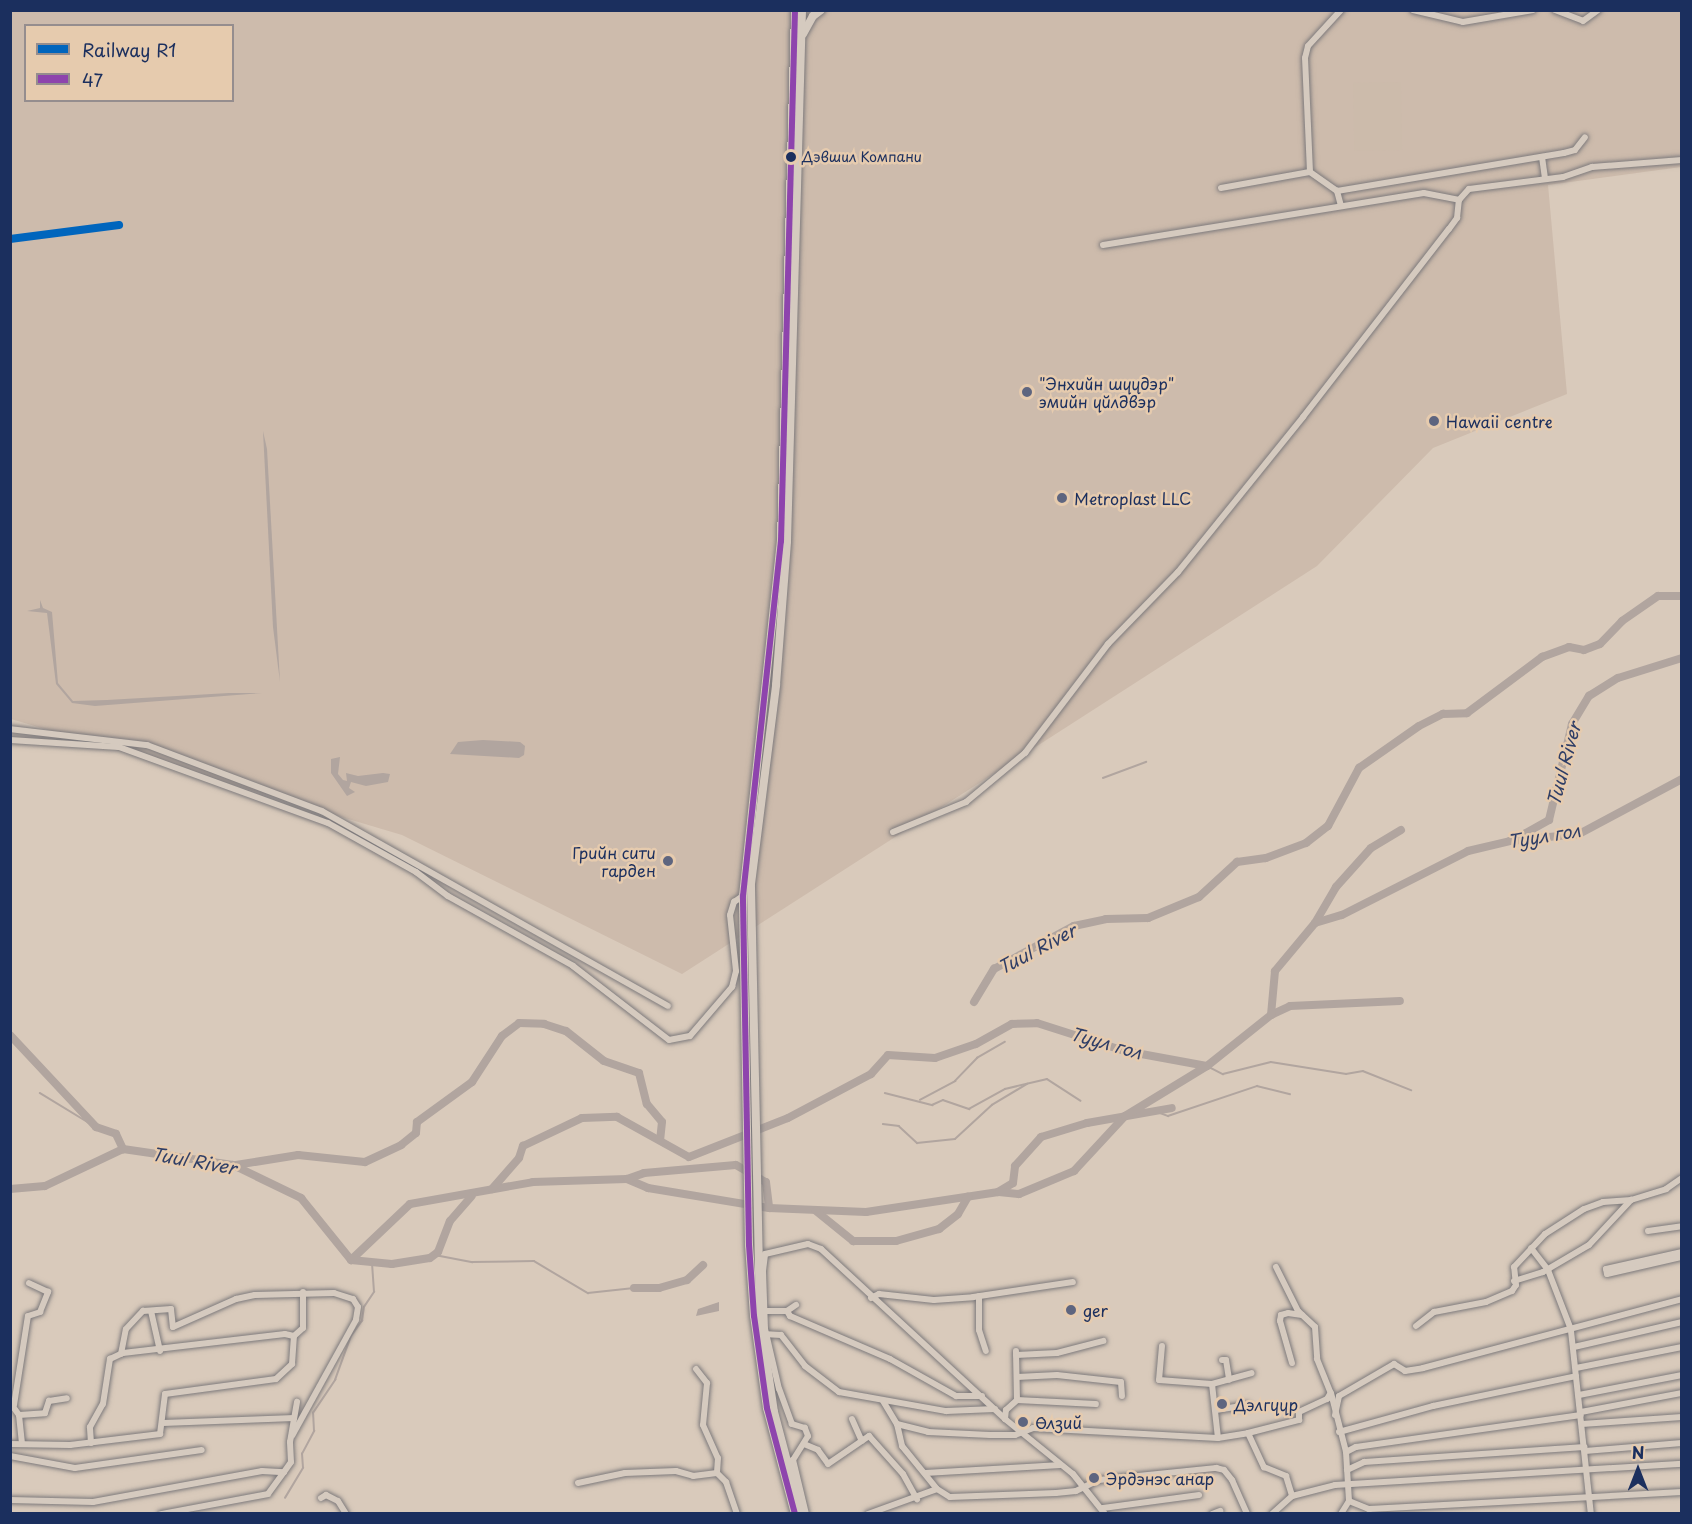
<!DOCTYPE html>
<meta charset="utf-8">
<style>
body{margin:0}
#map{position:relative;width:1692px;height:1524px;overflow:hidden;background:#d9cabb;font-family:"Playpen Sans",sans-serif}
div>[style]{position:absolute}
[style*='--x']{left:calc(var(--x)*1px);top:calc(var(--y)*1px);width:calc(var(--w)*1px);rotate:calc(var(--a)*1deg)}
.built>*{inset:0;background:#cdbbac}
.green>*{inset:0;background:#ccbbab;transform-origin:0 0}
.water>*{inset:0;background:#b1a59f}
.stream>*{height:1.5px;margin:-0.75px;padding:0 0.75px;transform-origin:0.75px;border-radius:0.75px;background:#b1a59f}
.river>*{height:8px;margin:-4px;padding:0 4px;transform-origin:4px;border-radius:4px;background:#b1a59f}
.roads{filter:drop-shadow(0 0 2px #7d7a7c) drop-shadow(0 0 2px #7d7a7c)}
.minor>*{height:6px;margin:-3px;padding:0 3px;transform-origin:3px;border-radius:3px;background:#d5cabf}
.major>*{height:8px;margin:-4px;padding:0 4px;transform-origin:4px;border-radius:4px;background:#d5cabf}
.bus-1>*{height:6px;margin:-3px;padding:0 3px;transform-origin:3px;border-radius:3px;background:#8e44ad}
.rail-1>*{height:8px;margin:-4px;padding:0 4px;transform-origin:4px;border-radius:4px;background:#0065bd}
.dots>*{width:16px;height:16px;translate:-50% -50%;box-sizing:border-box;border:3px solid #e6cbae;border-radius:50%}
span{translate:-50% -50%;white-space:nowrap;text-align:center;line-height:1.15;-webkit-text-stroke:5px #e6cbae;paint-order:stroke}
.bus-label{font-size:14px;color:#1b2f5e}
.left{translate:0 -50%;text-align:left}
.poi-label{font-size:16px;color:#1b2f5e}
.right{translate:-100% -50%;text-align:right}
.water-label{font-size:18px;color:#2f3e66;font-style:italic}
.frame{position:absolute;inset:0;border:12px solid #1b2f5e;pointer-events:none}
.legend{position:absolute;left:24px;top:24px;width:210px;height:78px;box-sizing:border-box;background:#e6cbae;border:2px solid #958d8e;margin:0;padding:8px 10px;list-style:none;font-size:18px;color:#1b2f5e}
.legend li{display:flex;align-items:center;gap:12px;height:30px}
.legend b{width:30px;border:2px solid #958d8e}
.north{position:absolute;left:1608px;top:1440px;width:60px;height:60px;-webkit-text-stroke:4px #e6cbae;paint-order:stroke;rotate:0deg;font-size:16px;font-weight:700;line-height:24px;text-align:center;color:#1b2f5e}
.north::after{content:'';display:block;margin:auto;width:21px;height:27px;background:#1b2f5e;clip-path:polygon(50% 0,100% 100%,50% 72%,0 100%)}
</style>
<div id="map">
<div class="built">
<div style="clip-path:polygon(evenodd,10px 11px,1681px 11px,1681px 167px,1548px 185px,1567px 394px,1433px 448px,1317px 566px,682px 974px,402px 835px,11px 719px,10px 11px,26px 26px,232px 26px,232px 100px,26px 100px,26px 26px)"></div>
</div>
<div class="green">
<div style="left:1401px;top:82px;width:68px;height:48px;rotate:89deg"></div>
</div>
<div class="water">
<div style="clip-path:polygon(263px 431px,267px 449px,280px 682px,273px 627px)"></div>
<div style="clip-path:polygon(40px 600px,43px 608px,52px 612px,58px 683px,73px 701px,107px 700px,229px 693px,262px 693px,95px 706px,72px 703px,56px 684px,47px 613px,27px 611px,40px 608px)"></div>
<div style="clip-path:polygon(483px 740px,520px 742px,525px 746px,524px 755px,519px 758px,450px 754px,458px 742px)"></div>
<div style="clip-path:polygon(340px 757px,338px 774px,343px 780px,347px 781px,346px 773px,358px 776px,383px 773px,390px 774px,388px 782px,366px 786px,351px 782px,349px 788px,355px 792px,347px 796px,331px 773px,331px 759px)"></div>
<div style="clip-path:polygon(719px 1302px,719px 1311px,696px 1316px,698px 1309px)"></div>
</div>
<div class="stream">
<div style="--x:1103;--y:778;--w:46;--a:-20.4"></div>
<div style="--x:1207;--y:1066;--w:18;--a:27"></div>
<div style="--x:1223;--y:1074;--w:49;--a:-14"></div>
<div style="--x:1271;--y:1062;--w:76;--a:9.1"></div>
<div style="--x:1346;--y:1074;--w:17;--a:-10"></div>
<div style="--x:1363;--y:1071;--w:52;--a:21.6"></div>
<div style="--x:40;--y:1093;--w:66;--a:31.3"></div>
<div style="--x:885;--y:1093;--w:49;--a:14.3"></div>
<div style="--x:932;--y:1105;--w:12;--a:-24"></div>
<div style="--x:943;--y:1100;--w:28;--a:19"></div>
<div style="--x:969;--y:1109;--w:41;--a:-29.1"></div>
<div style="--x:1005;--y:1089;--w:43;--a:-13.4"></div>
<div style="--x:1047;--y:1079;--w:40;--a:32.9"></div>
<div style="--x:920;--y:1100;--w:40;--a:-28"></div>
<div style="--x:955;--y:1081;--w:32;--a:-46"></div>
<div style="--x:977;--y:1058;--w:32;--a:-30"></div>
<div style="--x:1155;--y:1111;--w:14;--a:21"></div>
<div style="--x:1168;--y:1116;--w:94;--a:-18.6"></div>
<div style="--x:1257;--y:1086;--w:34;--a:14"></div>
<div style="--x:883;--y:1124;--w:16;--a:7"></div>
<div style="--x:899;--y:1126;--w:25;--a:43"></div>
<div style="--x:917;--y:1143;--w:38;--a:-6"></div>
<div style="--x:955;--y:1139;--w:50;--a:-42.6"></div>
<div style="--x:992;--y:1105;--w:41;--a:-31"></div>
<div style="--x:435;--y:1255;--w:38;--a:11"></div>
<div style="--x:472;--y:1262;--w:62;--a:-0.9"></div>
<div style="--x:534;--y:1261;--w:63;--a:30.7"></div>
<div style="--x:588;--y:1293;--w:46;--a:-6.2"></div>
<div style="--x:285;--y:1498;--w:35;--a:-59"></div>
<div style="--x:303;--y:1468;--w:14;--a:-94"></div>
<div style="--x:302;--y:1454;--w:26;--a:-62"></div>
<div style="--x:314;--y:1431;--w:18;--a:-93"></div>
<div style="--x:313;--y:1413;--w:40;--a:-56"></div>
<div style="--x:335;--y:1380;--w:47;--a:-70"></div>
<div style="--x:351;--y:1336;--w:19;--a:-54"></div>
<div style="--x:362;--y:1321;--w:14;--a:-82"></div>
<div style="--x:364;--y:1307;--w:18;--a:-56"></div>
<div style="--x:374;--y:1292;--w:28;--a:-94"></div>
</div>
<div class="river">
<div style="--x:1515;--y:839;--w:39;--a:-29"></div>
<div style="--x:1549;--y:820;--w:99;--a:-76.5"></div>
<div style="--x:1572;--y:724;--w:33;--a:-59"></div>
<div style="--x:1589;--y:696;--w:34;--a:-32"></div>
<div style="--x:1618;--y:678;--w:67;--a:-17.4"></div>
<div style="--x:1315;--y:923;--w:42;--a:-59.7"></div>
<div style="--x:1336;--y:887;--w:52;--a:-48.1"></div>
<div style="--x:1371;--y:848;--w:35;--a:-31"></div>
<div style="--x:974;--y:1002;--w:39;--a:-59"></div>
<div style="--x:994;--y:969;--w:91;--a:-28.3"></div>
<div style="--x:1074;--y:926;--w:33;--a:-12"></div>
<div style="--x:1106;--y:919;--w:42;--a:-1.4"></div>
<div style="--x:1148;--y:918;--w:55;--a:-22.4"></div>
<div style="--x:1199;--y:897;--w:52;--a:-42.6"></div>
<div style="--x:1237;--y:862;--w:29;--a:-8"></div>
<div style="--x:1266;--y:858;--w:43;--a:-20.6"></div>
<div style="--x:1306;--y:843;--w:28;--a:-38"></div>
<div style="--x:1328;--y:826;--w:66;--a:-61.9"></div>
<div style="--x:1359;--y:768;--w:73;--a:-35"></div>
<div style="--x:1419;--y:726;--w:27;--a:-27"></div>
<div style="--x:1443;--y:714;--w:24;--a:-2"></div>
<div style="--x:1467;--y:713;--w:94;--a:-36.7"></div>
<div style="--x:1542;--y:657;--w:29;--a:-20"></div>
<div style="--x:1569;--y:647;--w:15;--a:11"></div>
<div style="--x:1584;--y:650;--w:17;--a:-21"></div>
<div style="--x:1600;--y:644;--w:32;--a:-46"></div>
<div style="--x:1622;--y:621;--w:44;--a:-34.8"></div>
<div style="--x:1658;--y:596;--w:24;--a:0"></div>
<div style="--x:1271;--y:1015;--w:21;--a:-25"></div>
<div style="--x:1290;--y:1006;--w:110;--a:-2.6"></div>
<div style="--x:10;--y:1035;--w:126;--a:46.9"></div>
<div style="--x:96;--y:1127;--w:21;--a:19"></div>
<div style="--x:116;--y:1134;--w:17;--a:65"></div>
<div style="--x:236;--y:1165;--w:63;--a:-9.2"></div>
<div style="--x:298;--y:1155;--w:67;--a:6"></div>
<div style="--x:365;--y:1162;--w:40;--a:-25"></div>
<div style="--x:401;--y:1145;--w:19;--a:-39"></div>
<div style="--x:416;--y:1133;--w:11;--a:-85"></div>
<div style="--x:417;--y:1122;--w:68;--a:-36"></div>
<div style="--x:472;--y:1082;--w:55;--a:-56.9"></div>
<div style="--x:502;--y:1036;--w:21;--a:-37"></div>
<div style="--x:519;--y:1023;--w:25;--a:2"></div>
<div style="--x:544;--y:1024;--w:23;--a:18"></div>
<div style="--x:566;--y:1031;--w:48;--a:38.3"></div>
<div style="--x:604;--y:1061;--w:37;--a:19"></div>
<div style="--x:639;--y:1073;--w:32;--a:76"></div>
<div style="--x:647;--y:1104;--w:23;--a:50"></div>
<div style="--x:662;--y:1122;--w:18;--a:96"></div>
<div style="--x:627;--y:1179;--w:23;--a:23"></div>
<div style="--x:648;--y:1188;--w:123;--a:9.4"></div>
<div style="--x:769;--y:1208;--w:97;--a:2.4"></div>
<div style="--x:866;--y:1212;--w:134;--a:-8.6"></div>
<div style="--x:998;--y:1192;--w:17;--a:-31"></div>
<div style="--x:1013;--y:1183;--w:17;--a:-83"></div>
<div style="--x:1015;--y:1166;--w:39;--a:-48"></div>
<div style="--x:1041;--y:1137;--w:48;--a:-16.9"></div>
<div style="--x:1087;--y:1123;--w:86;--a:-10"></div>
<div style="--x:10;--y:1189;--w:35;--a:-5"></div>
<div style="--x:45;--y:1186;--w:86;--a:-25.4"></div>
<div style="--x:123;--y:1149;--w:111;--a:8.3"></div>
<div style="--x:233;--y:1165;--w:76;--a:25.9"></div>
<div style="--x:301;--y:1198;--w:80;--a:51.1"></div>
<div style="--x:351;--y:1260;--w:81;--a:-43.5"></div>
<div style="--x:410;--y:1204;--w:125;--a:-10.1"></div>
<div style="--x:533;--y:1182;--w:94;--a:-1.8"></div>
<div style="--x:627;--y:1179;--w:18;--a:-19"></div>
<div style="--x:644;--y:1173;--w:92;--a:-5"></div>
<div style="--x:736;--y:1165;--w:34;--a:30"></div>
<div style="--x:766;--y:1182;--w:26;--a:83"></div>
<div style="--x:492;--y:1189;--w:41;--a:-48.9"></div>
<div style="--x:519;--y:1158;--w:13;--a:-72"></div>
<div style="--x:523;--y:1146;--w:65;--a:-25.4"></div>
<div style="--x:582;--y:1118;--w:35;--a:-2"></div>
<div style="--x:617;--y:1117;--w:82;--a:29.1"></div>
<div style="--x:689;--y:1157;--w:106;--a:-21.5"></div>
<div style="--x:788;--y:1118;--w:94;--a:-27.9"></div>
<div style="--x:871;--y:1074;--w:25;--a:-48"></div>
<div style="--x:888;--y:1055;--w:47;--a:3.7"></div>
<div style="--x:935;--y:1058;--w:43;--a:-18.9"></div>
<div style="--x:976;--y:1044;--w:41;--a:-29.1"></div>
<div style="--x:1012;--y:1024;--w:25;--a:-2"></div>
<div style="--x:1037;--y:1023;--w:92;--a:17.7"></div>
<div style="--x:1125;--y:1051;--w:83;--a:10.4"></div>
<div style="--x:1207;--y:1066;--w:82;--a:-38.6"></div>
<div style="--x:1271;--y:1015;--w:44;--a:-84.8"></div>
<div style="--x:1275;--y:971;--w:62;--a:-50.2"></div>
<div style="--x:1315;--y:923;--w:28;--a:-17"></div>
<div style="--x:1342;--y:915;--w:141;--a:-26.9"></div>
<div style="--x:1468;--y:851;--w:43;--a:-13.4"></div>
<div style="--x:1510;--y:841;--w:69;--a:-5.8"></div>
<div style="--x:1579;--y:834;--w:117;--a:-28.1"></div>
<div style="--x:999;--y:1192;--w:20;--a:6"></div>
<div style="--x:1019;--y:1194;--w:60;--a:-22.7"></div>
<div style="--x:1074;--y:1171;--w:75;--a:-47.2"></div>
<div style="--x:1125;--y:1116;--w:96;--a:-31.4"></div>
<div style="--x:816;--y:1211;--w:48;--a:39"></div>
<div style="--x:853;--y:1241;--w:43;--a:0"></div>
<div style="--x:896;--y:1241;--w:45;--a:-15.6"></div>
<div style="--x:939;--y:1229;--w:24;--a:-38"></div>
<div style="--x:958;--y:1214;--w:20;--a:-60"></div>
<div style="--x:351;--y:1260;--w:41;--a:5.6"></div>
<div style="--x:392;--y:1264;--w:38;--a:-9"></div>
<div style="--x:430;--y:1258;--w:10;--a:-37"></div>
<div style="--x:438;--y:1252;--w:33;--a:-69"></div>
<div style="--x:450;--y:1221;--w:33;--a:-49"></div>
<div style="--x:634;--y:1288;--w:25;--a:0"></div>
<div style="--x:659;--y:1288;--w:29;--a:-16"></div>
<div style="--x:687;--y:1280;--w:22;--a:-43"></div>
</div>
<div class="roads">
<div class="minor">
<div style="--x:1413;--y:10;--w:51;--a:13.5"></div>
<div style="--x:1463;--y:22;--w:71;--a:-9.7"></div>
<div style="--x:1555;--y:10;--w:30;--a:21"></div>
<div style="--x:1583;--y:21;--w:19;--a:-36"></div>
<div style="--x:1542;--y:157;--w:22;--a:82"></div>
<div style="--x:1221;--y:188;--w:90;--a:-10.2"></div>
<div style="--x:1337;--y:191;--w:230;--a:-9.5"></div>
<div style="--x:1564;--y:153;--w:11;--a:-15"></div>
<div style="--x:1575;--y:150;--w:16;--a:-52"></div>
<div style="--x:1341;--y:206;--w:16;--a:-105"></div>
<div style="--x:1337;--y:191;--w:33;--a:-145"></div>
<div style="--x:1310;--y:172;--w:114;--a:-92.5"></div>
<div style="--x:1305;--y:58;--w:12;--a:-76"></div>
<div style="--x:1308;--y:46;--w:49;--a:-47.5"></div>
<div style="--x:1103;--y:245;--w:325;--a:-9.2"></div>
<div style="--x:1424;--y:193;--w:36;--a:11"></div>
<div style="--x:1459;--y:200;--w:15;--a:-48"></div>
<div style="--x:1469;--y:189;--w:95;--a:-7.3"></div>
<div style="--x:1563;--y:177;--w:31;--a:-19"></div>
<div style="--x:1592;--y:167;--w:90;--a:-4.4"></div>
<div style="--x:10;--y:729;--w:138;--a:6.7"></div>
<div style="--x:147;--y:745;--w:187;--a:20.7"></div>
<div style="--x:322;--y:811;--w:397;--a:29.4"></div>
<div style="--x:10;--y:740;--w:109;--a:3.7"></div>
<div style="--x:119;--y:747;--w:222;--a:20"></div>
<div style="--x:328;--y:823;--w:101;--a:29.1"></div>
<div style="--x:416;--y:872;--w:40;--a:37"></div>
<div style="--x:448;--y:896;--w:143;--a:29.2"></div>
<div style="--x:573;--y:966;--w:121;--a:37.6"></div>
<div style="--x:669;--y:1040;--w:21;--a:-11"></div>
<div style="--x:690;--y:1036;--w:65;--a:-49.4"></div>
<div style="--x:732;--y:987;--w:16;--a:-76"></div>
<div style="--x:736;--y:971;--w:56;--a:-96.1"></div>
<div style="--x:730;--y:915;--w:14;--a:-73"></div>
<div style="--x:734;--y:902;--w:11;--a:-34"></div>
<div style="--x:893;--y:832;--w:79;--a:-22.3"></div>
<div style="--x:966;--y:802;--w:77;--a:-39.7"></div>
<div style="--x:1025;--y:753;--w:137;--a:-52.7"></div>
<div style="--x:1108;--y:644;--w:100;--a:-45.8"></div>
<div style="--x:1178;--y:572;--w:199;--a:-51.1"></div>
<div style="--x:1303;--y:417;--w:238;--a:-52.2"></div>
<div style="--x:1449;--y:229;--w:14;--a:-54"></div>
<div style="--x:1457;--y:218;--w:18;--a:-84"></div>
<div style="--x:1648;--y:1231;--w:34;--a:-8"></div>
<div style="--x:1531;--y:1248;--w:28;--a:52"></div>
<div style="--x:1548;--y:1270;--w:61;--a:68.9"></div>
<div style="--x:1276;--y:1267;--w:49;--a:63.4"></div>
<div style="--x:1298;--y:1311;--w:23;--a:43"></div>
<div style="--x:1315;--y:1327;--w:32;--a:86"></div>
<div style="--x:1317;--y:1359;--w:37;--a:68"></div>
<div style="--x:1331;--y:1393;--w:61;--a:75.7"></div>
<div style="--x:1346;--y:1452;--w:49;--a:86.5"></div>
<div style="--x:1349;--y:1501;--w:15;--a:122"></div>
<div style="--x:1606;--y:1269;--w:5;--a:79"></div>
<div style="--x:1607;--y:1274;--w:77;--a:-12.8"></div>
<div style="--x:1606;--y:1269;--w:78;--a:-12.6"></div>
<div style="--x:1514;--y:1281;--w:30;--a:-17"></div>
<div style="--x:1543;--y:1272;--w:53;--a:-30.4"></div>
<div style="--x:1589;--y:1245;--w:62;--a:-47"></div>
<div style="--x:1631;--y:1200;--w:37;--a:-17"></div>
<div style="--x:1666;--y:1189;--w:19;--a:-35"></div>
<div style="--x:979;--y:1296;--w:34;--a:90"></div>
<div style="--x:979;--y:1330;--w:22;--a:72"></div>
<div style="--x:871;--y:1298;--w:9;--a:-27"></div>
<div style="--x:879;--y:1294;--w:55;--a:6.2"></div>
<div style="--x:934;--y:1300;--w:39;--a:-4"></div>
<div style="--x:973;--y:1297;--w:101;--a:-8.5"></div>
<div style="--x:151;--y:1311;--w:41;--a:77.3"></div>
<div style="--x:764;--y:1311;--w:23;--a:0"></div>
<div style="--x:787;--y:1311;--w:6;--a:59"></div>
<div style="--x:790;--y:1316;--w:109;--a:23.3"></div>
<div style="--x:890;--y:1359;--w:76;--a:29.3"></div>
<div style="--x:956;--y:1396;--w:26;--a:0"></div>
<div style="--x:787;--y:1311;--w:11;--a:-34"></div>
<div style="--x:1416;--y:1326;--w:23;--a:-38"></div>
<div style="--x:1434;--y:1312;--w:53;--a:-10.9"></div>
<div style="--x:1486;--y:1302;--w:28;--a:-23"></div>
<div style="--x:1512;--y:1291;--w:7;--a:-56"></div>
<div style="--x:1516;--y:1285;--w:18;--a:-96"></div>
<div style="--x:1514;--y:1267;--w:45;--a:-46.8"></div>
<div style="--x:1545;--y:1234;--w:46;--a:-32.7"></div>
<div style="--x:1584;--y:1209;--w:20;--a:-20"></div>
<div style="--x:1603;--y:1202;--w:28;--a:-4"></div>
<div style="--x:1571;--y:1331;--w:184;--a:83.8"></div>
<div style="--x:763;--y:1334;--w:18;--a:3"></div>
<div style="--x:781;--y:1335;--w:39;--a:52"></div>
<div style="--x:805;--y:1366;--w:43;--a:37.4"></div>
<div style="--x:839;--y:1392;--w:109;--a:10.1"></div>
<div style="--x:946;--y:1411;--w:49;--a:-2.3"></div>
<div style="--x:1162;--y:1346;--w:34;--a:95"></div>
<div style="--x:1159;--y:1380;--w:53;--a:4.3"></div>
<div style="--x:1212;--y:1384;--w:54;--a:83.7"></div>
<div style="--x:1574;--y:1347;--w:111;--a:-13"></div>
<div style="--x:121;--y:1354;--w:25;--a:-79"></div>
<div style="--x:126;--y:1329;--w:25;--a:-47"></div>
<div style="--x:143;--y:1311;--w:28;--a:-4"></div>
<div style="--x:171;--y:1309;--w:18;--a:84"></div>
<div style="--x:173;--y:1327;--w:69;--a:-24"></div>
<div style="--x:236;--y:1299;--w:19;--a:-12"></div>
<div style="--x:255;--y:1295;--w:79;--a:-1.5"></div>
<div style="--x:334;--y:1293;--w:20;--a:18"></div>
<div style="--x:353;--y:1299;--w:9;--a:58"></div>
<div style="--x:358;--y:1307;--w:13;--a:99"></div>
<div style="--x:356;--y:1320;--w:132;--a:118.9"></div>
<div style="--x:1016;--y:1355;--w:41;--a:-2.8"></div>
<div style="--x:1057;--y:1353;--w:48;--a:-14.6"></div>
<div style="--x:1222;--y:1360;--w:4;--a:0"></div>
<div style="--x:1226;--y:1360;--w:20;--a:81"></div>
<div style="--x:1292;--y:1363;--w:44;--a:-105.9"></div>
<div style="--x:1280;--y:1321;--w:6;--a:-81"></div>
<div style="--x:1281;--y:1315;--w:7;--a:-16"></div>
<div style="--x:1288;--y:1313;--w:14;--a:8"></div>
<div style="--x:1576;--y:1368;--w:108;--a:-11.2"></div>
<div style="--x:696;--y:1369;--w:18;--a:52"></div>
<div style="--x:707;--y:1383;--w:42;--a:95.4"></div>
<div style="--x:703;--y:1425;--w:36;--a:66"></div>
<div style="--x:718;--y:1458;--w:15;--a:94"></div>
<div style="--x:717;--y:1473;--w:13;--a:45"></div>
<div style="--x:726;--y:1482;--w:34;--a:71"></div>
<div style="--x:1017;--y:1377;--w:40;--a:-2.9"></div>
<div style="--x:1057;--y:1375;--w:64;--a:6.2"></div>
<div style="--x:1121;--y:1382;--w:14;--a:86"></div>
<div style="--x:1212;--y:1384;--w:41;--a:-15.4"></div>
<div style="--x:1579;--y:1395;--w:105;--a:-11"></div>
<div style="--x:1017;--y:1400;--w:79;--a:2.9"></div>
<div style="--x:883;--y:1401;--w:27;--a:59"></div>
<div style="--x:897;--y:1424;--w:23;--a:77"></div>
<div style="--x:902;--y:1446;--w:55;--a:50.9"></div>
<div style="--x:937;--y:1489;--w:15;--a:32"></div>
<div style="--x:950;--y:1497;--w:106;--a:-2.2"></div>
<div style="--x:1056;--y:1493;--w:20;--a:-6"></div>
<div style="--x:1076;--y:1491;--w:25;--a:-26"></div>
<div style="--x:1099;--y:1480;--w:118;--a:-5.9"></div>
<div style="--x:1216;--y:1468;--w:8;--a:14"></div>
<div style="--x:1224;--y:1470;--w:13;--a:51"></div>
<div style="--x:1232;--y:1480;--w:37;--a:66"></div>
<div style="--x:11;--y:1404;--w:14;--a:54"></div>
<div style="--x:19;--y:1415;--w:29;--a:84"></div>
<div style="--x:14;--y:1405;--w:90;--a:-81.1"></div>
<div style="--x:28;--y:1316;--w:13;--a:-18"></div>
<div style="--x:40;--y:1312;--w:22;--a:-68"></div>
<div style="--x:48;--y:1292;--w:21;--a:-155"></div>
<div style="--x:1216;--y:1410;--w:32;--a:-9"></div>
<div style="--x:1581;--y:1412;--w:103;--a:-10.7"></div>
<div style="--x:19;--y:1415;--w:26;--a:-4"></div>
<div style="--x:45;--y:1413;--w:13;--a:-72"></div>
<div style="--x:49;--y:1401;--w:18;--a:-9"></div>
<div style="--x:1335;--y:1415;--w:19;--a:-78"></div>
<div style="--x:1339;--y:1396;--w:64;--a:-30.2"></div>
<div style="--x:1394;--y:1364;--w:13;--a:32"></div>
<div style="--x:1405;--y:1371;--w:18;--a:-9"></div>
<div style="--x:1423;--y:1368;--w:268;--a:-14.9"></div>
<div style="--x:852;--y:1419;--w:24;--a:66"></div>
<div style="--x:1005;--y:1419;--w:9;--a:-84"></div>
<div style="--x:1006;--y:1410;--w:15;--a:-42"></div>
<div style="--x:1017;--y:1400;--w:49;--a:-91.2"></div>
<div style="--x:163;--y:1423;--w:131;--a:-2.2"></div>
<div style="--x:897;--y:1424;--w:32;--a:14"></div>
<div style="--x:928;--y:1432;--w:62;--a:2.8"></div>
<div style="--x:990;--y:1435;--w:25;--a:0"></div>
<div style="--x:1015;--y:1435;--w:19;--a:-21"></div>
<div style="--x:1033;--y:1428;--w:185;--a:3.1"></div>
<div style="--x:1218;--y:1438;--w:30;--a:-9"></div>
<div style="--x:1248;--y:1433;--w:38;--a:65"></div>
<div style="--x:1264;--y:1467;--w:24;--a:22"></div>
<div style="--x:1286;--y:1476;--w:21;--a:73"></div>
<div style="--x:1582;--y:1424;--w:100;--a:-4"></div>
<div style="--x:1339;--y:1432;--w:98;--a:-15.5"></div>
<div style="--x:1433;--y:1406;--w:146;--a:-11.8"></div>
<div style="--x:1248;--y:1433;--w:53;--a:-14.3"></div>
<div style="--x:1299;--y:1420;--w:8;--a:-90"></div>
<div style="--x:1299;--y:1412;--w:31;--a:-25"></div>
<div style="--x:1327;--y:1399;--w:6;--a:-59"></div>
<div style="--x:91;--y:1443;--w:16;--a:-94"></div>
<div style="--x:90;--y:1427;--w:26;--a:-61"></div>
<div style="--x:103;--y:1404;--w:46;--a:-81.2"></div>
<div style="--x:110;--y:1359;--w:14;--a:-25"></div>
<div style="--x:123;--y:1353;--w:163;--a:-6.7"></div>
<div style="--x:285;--y:1334;--w:9;--a:13"></div>
<div style="--x:10;--y:1444;--w:60;--a:1"></div>
<div style="--x:70;--y:1445;--w:91;--a:-7"></div>
<div style="--x:160;--y:1434;--w:40;--a:-82.9"></div>
<div style="--x:165;--y:1394;--w:112;--a:-7.7"></div>
<div style="--x:276;--y:1379;--w:22;--a:-43"></div>
<div style="--x:292;--y:1364;--w:28;--a:-86"></div>
<div style="--x:294;--y:1336;--w:12;--a:-42"></div>
<div style="--x:303;--y:1328;--w:36;--a:-90"></div>
<div style="--x:804;--y:1444;--w:15;--a:23"></div>
<div style="--x:818;--y:1450;--w:17;--a:54"></div>
<div style="--x:828;--y:1464;--w:50;--a:-34.3"></div>
<div style="--x:869;--y:1436;--w:51;--a:48.2"></div>
<div style="--x:903;--y:1474;--w:29;--a:61"></div>
<div style="--x:1585;--y:1451;--w:97;--a:-4.7"></div>
<div style="--x:1346;--y:1452;--w:11;--a:-27"></div>
<div style="--x:1356;--y:1447;--w:227;--a:-8.1"></div>
<div style="--x:10;--y:1456;--w:66;--a:10.5"></div>
<div style="--x:75;--y:1468;--w:128;--a:-8.1"></div>
<div style="--x:1347;--y:1470;--w:19;--a:-25"></div>
<div style="--x:1364;--y:1462;--w:221;--a:-3.9"></div>
<div style="--x:284;--y:1472;--w:12;--a:-55"></div>
<div style="--x:291;--y:1462;--w:20;--a:-93"></div>
<div style="--x:290;--y:1442;--w:41;--a:-80.1"></div>
<div style="--x:925;--y:1473;--w:136;--a:-3.4"></div>
<div style="--x:578;--y:1483;--w:48;--a:-12"></div>
<div style="--x:625;--y:1473;--w:51;--a:-2.2"></div>
<div style="--x:676;--y:1471;--w:18;--a:16"></div>
<div style="--x:693;--y:1476;--w:24;--a:-7"></div>
<div style="--x:321;--y:1498;--w:6;--a:-31"></div>
<div style="--x:326;--y:1495;--w:13;--a:27"></div>
<div style="--x:338;--y:1501;--w:15;--a:58"></div>
<div style="--x:10;--y:1500;--w:83;--a:1.4"></div>
<div style="--x:93;--y:1502;--w:172;--a:-10.4"></div>
<div style="--x:262;--y:1471;--w:22;--a:3"></div>
<div style="--x:284;--y:1472;--w:27;--a:126"></div>
<div style="--x:268;--y:1494;--w:109;--a:169.4"></div>
<div style="--x:1349;--y:1501;--w:22;--a:22"></div>
<div style="--x:1369;--y:1509;--w:313;--a:-3.1"></div>
<div style="--x:1103;--y:1508;--w:97;--a:-7.7"></div>
<div style="--x:806;--y:1514;--w:56;--a:-103.5"></div>
<div style="--x:793;--y:1460;--w:28;--a:-58"></div>
<div style="--x:808;--y:1436;--w:9;--a:-111"></div>
<div style="--x:805;--y:1428;--w:14;--a:-163"></div>
<div style="--x:792;--y:1424;--w:37;--a:-110"></div>
<div style="--x:779;--y:1389;--w:62;--a:-103.1"></div>
<div style="--x:765;--y:1329;--w:58;--a:-92"></div>
<div style="--x:763;--y:1271;--w:17;--a:-83"></div>
<div style="--x:765;--y:1254;--w:44;--a:-13.1"></div>
<div style="--x:808;--y:1244;--w:14;--a:21"></div>
<div style="--x:821;--y:1249;--w:251;--a:42.7"></div>
<div style="--x:1005;--y:1419;--w:87;--a:39"></div>
<div style="--x:1073;--y:1474;--w:51;--a:51.3"></div>
<div style="--x:868;--y:1514;--w:73;--a:-19.9"></div>
<div style="--x:1212;--y:1514;--w:9;--a:-21"></div>
<div style="--x:1272;--y:1514;--w:27;--a:-42"></div>
<div style="--x:1292;--y:1496;--w:44;--a:-14.3"></div>
<div style="--x:1335;--y:1485;--w:348;--a:-3.5"></div>
</div>
<div class="major">
<div style="--x:803;--y:34;--w:21;--a:-61"></div>
<div style="--x:813;--y:16;--w:10;--a:-37"></div>
<div style="--x:795;--y:1514;--w:110;--a:-104.8"></div>
<div style="--x:767;--y:1408;--w:93;--a:-98"></div>
<div style="--x:754;--y:1316;--w:71;--a:-94"></div>
<div style="--x:749;--y:1245;--w:349;--a:-91"></div>
<div style="--x:743;--y:896;--w:357;--a:-83.9"></div>
<div style="--x:781;--y:541;--w:531;--a:-88.49"></div>
<div style="--x:801;--y:1514;--w:106;--a:-104.8"></div>
<div style="--x:774;--y:1412;--w:96;--a:-98.4"></div>
<div style="--x:760;--y:1317;--w:433;--a:-91.2"></div>
<div style="--x:751;--y:884;--w:201;--a:-82.8"></div>
<div style="--x:776;--y:685;--w:144;--a:-85.6"></div>
<div style="--x:787;--y:541;--w:531;--a:-88.38"></div>
</div>
</div>
<div class="bus-1">
<div style="--x:795;--y:1514;--w:110;--a:-104.8"></div>
<div style="--x:767;--y:1408;--w:93;--a:-98"></div>
<div style="--x:754;--y:1316;--w:71;--a:-94"></div>
<div style="--x:749;--y:1245;--w:349;--a:-91"></div>
<div style="--x:743;--y:896;--w:357;--a:-83.9"></div>
<div style="--x:781;--y:541;--w:531;--a:-88.49"></div>
</div>
<div class="rail-1">
<div style="--x:10;--y:239;--w:110;--a:-7.3"></div>
</div>
<div class="dots">
<div style="left:791px;top:157px;background:#1b2f5e"></div>
<div style="left:1027px;top:392px;background:#5e657f"></div>
<div style="left:1434px;top:421px;background:#5e657f"></div>
<div style="left:1062px;top:498px;background:#5e657f"></div>
<div style="left:668px;top:861px;background:#5e657f"></div>
<div style="left:1071px;top:1310px;background:#5e657f"></div>
<div style="left:1222px;top:1404px;background:#5e657f"></div>
<div style="left:1023px;top:1422px;background:#5e657f"></div>
<div style="left:1094px;top:1478px;background:#5e657f"></div>
</div>
<div class="bus-label">
<span class="left" style="left:802px;top:157px">Дэвшил Компани</span>
</div>
<div class="poi-label">
<span class="left" style="left:1039px;top:392px">"Энхийн шүүдэр"<br>эмийн үйлдвэр</span>
<span class="left" style="left:1446px;top:421px">Hawaii centre</span>
<span class="left" style="left:1074px;top:498px">Metroplast LLC</span>
<span class="right" style="left:656px;top:861px">Грийн сити<br>гарден</span>
<span class="left" style="left:1083px;top:1310px">ger</span>
<span class="left" style="left:1234px;top:1404px">Дэлгүүр</span>
<span class="left" style="left:1035px;top:1422px">Өлзий</span>
<span class="left" style="left:1106px;top:1478px">Эрдэнэс анар</span>
</div>
<div class="water-label">
<span style="left:1564px;top:764px;rotate:-75deg">Tuul River</span>
<span style="left:1544px;top:836px;rotate:-9deg">Туул гол</span>
<span style="left:1037px;top:949px;rotate:-28deg">Tuul River</span>
<span style="left:1106px;top:1043px;rotate:16deg">Туул гол</span>
<span style="left:194px;top:1161px;rotate:10deg">Tuul River</span>
</div>
<div class="frame"></div>
<ul class="legend">
<li><b style="height:8px;background:#0065bd"></b>Railway R1</li>
<li><b style="height:8px;background:#8e44ad"></b>47</li>
</ul>
<div class="north">N</div>
</div>
